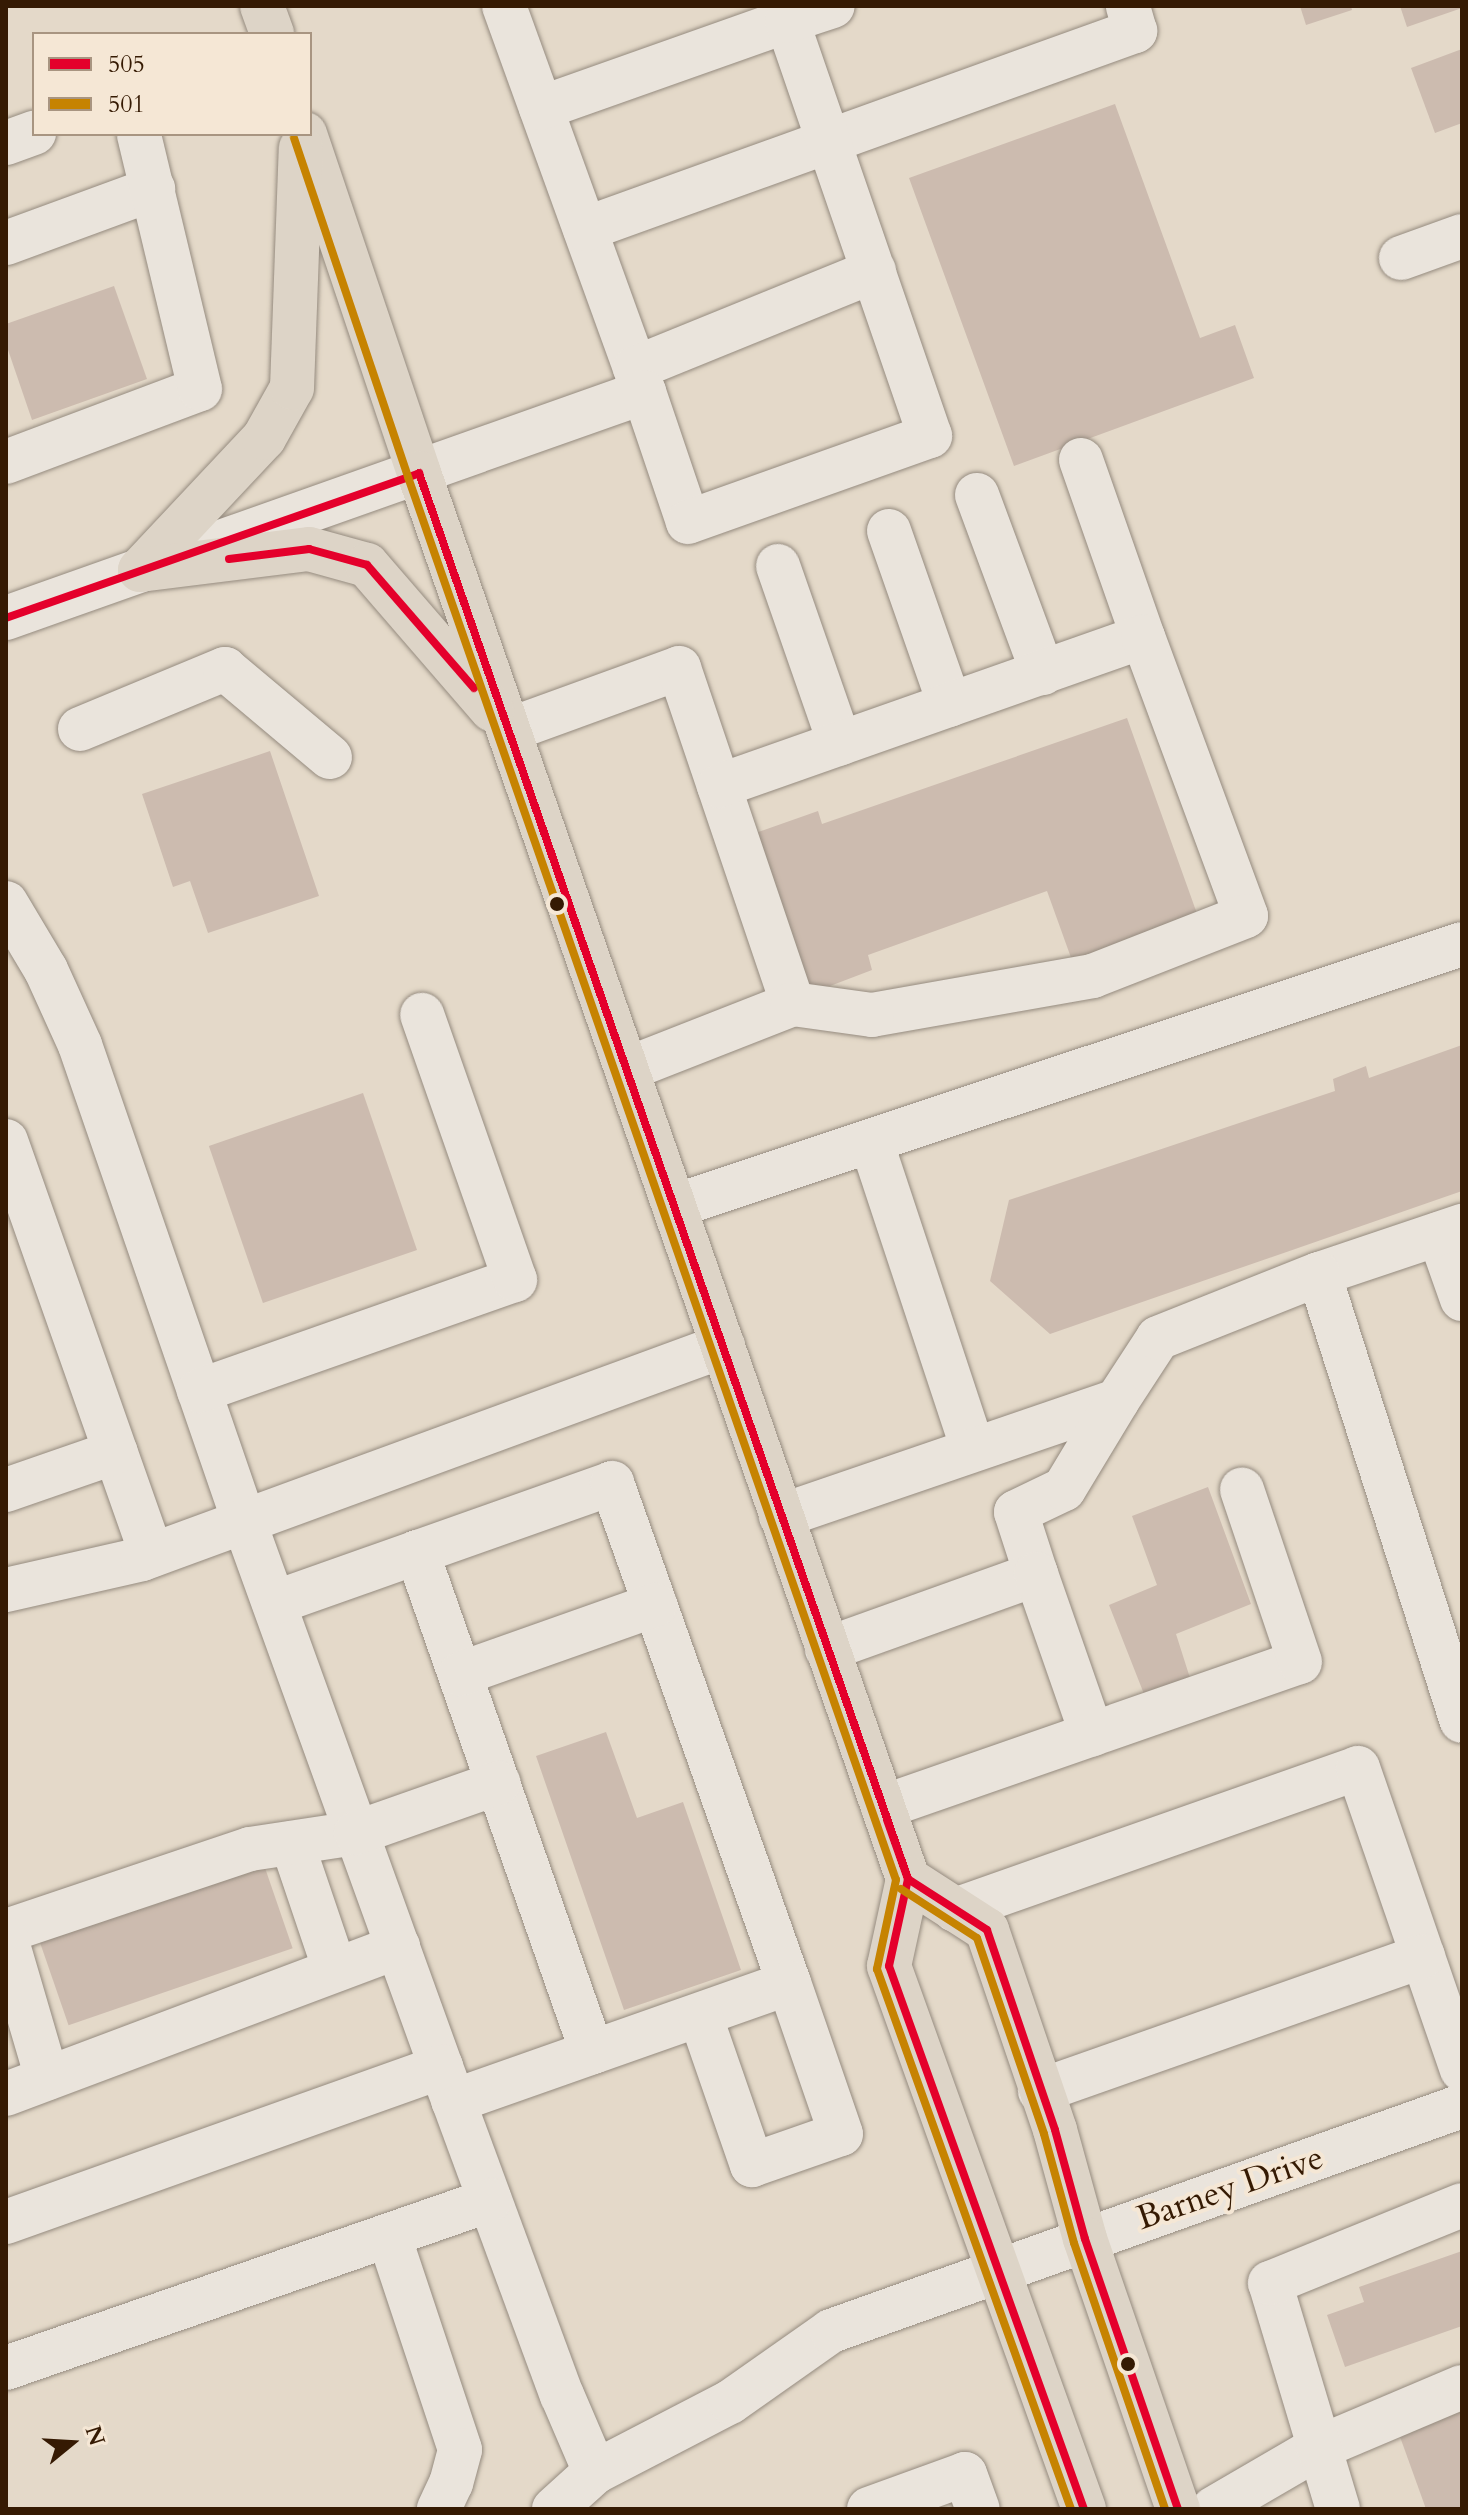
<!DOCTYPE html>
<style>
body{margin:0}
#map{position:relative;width:1468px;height:2515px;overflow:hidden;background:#e4d9c9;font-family:Cardo,serif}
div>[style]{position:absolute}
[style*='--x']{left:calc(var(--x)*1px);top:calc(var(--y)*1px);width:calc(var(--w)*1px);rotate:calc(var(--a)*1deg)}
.building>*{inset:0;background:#ccbbaf;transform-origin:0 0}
.roads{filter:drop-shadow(0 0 2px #958b7f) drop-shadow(0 0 2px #958b7f)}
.minor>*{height:44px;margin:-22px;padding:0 22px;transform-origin:22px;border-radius:22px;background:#eae4dc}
.major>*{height:44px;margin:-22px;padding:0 22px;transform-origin:22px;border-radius:22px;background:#ddd4c7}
.bus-1>*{height:8px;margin:-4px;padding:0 4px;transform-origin:4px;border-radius:4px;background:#e4002b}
.bus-2>*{height:8px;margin:-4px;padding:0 4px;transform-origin:4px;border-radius:4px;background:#c68301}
.dots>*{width:22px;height:22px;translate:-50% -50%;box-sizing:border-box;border:4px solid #f5e7d5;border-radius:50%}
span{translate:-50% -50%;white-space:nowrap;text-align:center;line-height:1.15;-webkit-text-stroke:8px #f5e7d5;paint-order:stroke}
.street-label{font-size:34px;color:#351a03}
.frame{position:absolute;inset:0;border:8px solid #351a03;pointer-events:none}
.legend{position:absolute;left:32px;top:32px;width:280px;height:104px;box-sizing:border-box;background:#f5e7d5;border:2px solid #a89581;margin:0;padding:10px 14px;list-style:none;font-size:24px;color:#351a03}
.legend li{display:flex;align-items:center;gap:16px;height:40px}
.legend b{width:40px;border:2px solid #a89581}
.north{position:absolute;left:32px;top:2403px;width:80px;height:80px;-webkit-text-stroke:6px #f5e7d5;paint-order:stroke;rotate:72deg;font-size:22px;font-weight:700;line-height:32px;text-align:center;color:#351a03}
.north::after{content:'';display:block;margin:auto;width:28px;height:36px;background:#351a03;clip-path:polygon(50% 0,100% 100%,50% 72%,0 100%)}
</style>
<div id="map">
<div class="building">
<div style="clip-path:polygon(1300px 6px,1351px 6px,1352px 10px,1306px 25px)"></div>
<div style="clip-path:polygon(1400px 6px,1462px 6px,1462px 8px,1407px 27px)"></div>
<div style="clip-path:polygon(1462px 49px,1462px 123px,1435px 133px,1411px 68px)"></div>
<div style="clip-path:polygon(1115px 104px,1200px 338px,1235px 325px,1254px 378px,1014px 466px,909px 178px)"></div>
<div style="clip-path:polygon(114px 286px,147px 379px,32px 420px,6px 344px,6px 324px)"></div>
<div style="clip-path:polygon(1127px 718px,1200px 922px,1074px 966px,1047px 891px,868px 955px,872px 970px,809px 994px,753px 834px,818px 811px,822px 824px)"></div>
<div style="clip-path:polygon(270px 751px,319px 896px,208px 933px,190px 881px,173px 887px,142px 794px)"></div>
<div style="clip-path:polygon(1462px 1045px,1462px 1191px,1050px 1334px,990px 1281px,1009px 1200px,1335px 1091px,1333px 1079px,1366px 1066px,1369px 1078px)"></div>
<div style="left:363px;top:1093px;width:166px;height:163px;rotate:71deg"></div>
<div style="clip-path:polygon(1208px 1487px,1251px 1604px,1176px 1634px,1190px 1678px,1144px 1694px,1109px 1605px,1157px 1585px,1132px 1516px)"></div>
<div style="clip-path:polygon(606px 1732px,637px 1818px,683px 1802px,741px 1970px,624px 2010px,536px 1756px)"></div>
<div style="left:264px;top:1865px;width:88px;height:237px;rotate:71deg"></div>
<div style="clip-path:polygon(1462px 2251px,1462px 2326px,1345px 2367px,1327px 2315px,1364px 2302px,1359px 2287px)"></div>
<div style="clip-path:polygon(1462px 2411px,1462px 2509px,1426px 2509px,1399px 2434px)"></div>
</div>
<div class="roads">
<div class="minor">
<div style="--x:504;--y:6;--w:411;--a:70.1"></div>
<div style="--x:541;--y:108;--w:261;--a:-19.5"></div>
<div style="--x:6;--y:143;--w:30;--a:-20"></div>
<div style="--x:585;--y:229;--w:585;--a:-19.8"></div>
<div style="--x:1135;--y:31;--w:26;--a:-106"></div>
<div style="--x:6;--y:243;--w:157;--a:-20.2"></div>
<div style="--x:1401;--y:258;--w:65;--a:-19.8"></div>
<div style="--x:635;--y:368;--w:258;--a:-22.1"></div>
<div style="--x:1081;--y:460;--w:188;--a:70.7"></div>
<div style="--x:6;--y:462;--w:207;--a:-20.6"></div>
<div style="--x:200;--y:389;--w:262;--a:-103.5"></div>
<div style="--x:977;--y:495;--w:190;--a:69.7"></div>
<div style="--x:889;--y:531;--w:184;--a:70.7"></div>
<div style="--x:778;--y:566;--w:188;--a:70.8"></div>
<div style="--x:6;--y:618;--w:677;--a:-19.51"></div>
<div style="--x:644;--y:392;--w:137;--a:71.3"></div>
<div style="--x:688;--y:522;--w:257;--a:-19.6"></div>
<div style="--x:930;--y:436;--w:439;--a:-109"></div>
<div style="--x:787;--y:21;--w:48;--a:-18.1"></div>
<div style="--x:80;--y:729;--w:157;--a:-22.5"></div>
<div style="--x:225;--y:669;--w:137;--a:40"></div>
<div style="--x:509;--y:730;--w:181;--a:-20"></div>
<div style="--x:679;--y:668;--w:355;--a:71.3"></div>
<div style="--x:793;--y:1004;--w:178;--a:158.6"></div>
<div style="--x:719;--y:786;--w:449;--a:-19.4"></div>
<div style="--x:1143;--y:637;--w:297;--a:69.7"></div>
<div style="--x:1246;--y:916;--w:164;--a:158.6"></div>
<div style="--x:1093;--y:976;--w:224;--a:170"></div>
<div style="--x:872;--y:1015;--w:80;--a:-172.1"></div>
<div style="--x:6;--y:903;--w:78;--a:59.2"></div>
<div style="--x:46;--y:970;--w:82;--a:65.6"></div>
<div style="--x:80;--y:1045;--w:503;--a:70.99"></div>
<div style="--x:244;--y:1521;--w:580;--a:70.16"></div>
<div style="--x:441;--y:2067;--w:350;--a:69.8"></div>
<div style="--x:562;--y:2395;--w:84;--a:66.8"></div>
<div style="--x:6;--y:1141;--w:439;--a:70.6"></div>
<div style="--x:871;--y:1141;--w:325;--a:71.7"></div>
<div style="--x:675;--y:1206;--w:829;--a:-18.41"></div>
<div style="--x:1439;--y:1234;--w:69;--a:70.5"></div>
<div style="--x:1319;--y:1274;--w:151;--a:-18.6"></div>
<div style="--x:199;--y:1391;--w:335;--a:-19.4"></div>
<div style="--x:515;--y:1280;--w:281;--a:-109.3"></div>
<div style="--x:6;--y:1490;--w:116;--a:-19.1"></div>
<div style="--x:781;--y:1516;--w:355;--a:-18.9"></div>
<div style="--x:1117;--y:1401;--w:75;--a:-56.9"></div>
<div style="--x:1158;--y:1338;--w:173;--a:-21.7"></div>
<div style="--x:1319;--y:1274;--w:469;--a:72.3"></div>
<div style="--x:417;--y:1552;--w:530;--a:70.71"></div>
<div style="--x:1036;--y:1574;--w:65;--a:-107.9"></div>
<div style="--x:1016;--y:1512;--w:53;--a:-25.6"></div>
<div style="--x:1064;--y:1489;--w:103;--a:-58.9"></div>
<div style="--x:6;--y:1590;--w:139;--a:-12.8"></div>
<div style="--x:142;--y:1559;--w:619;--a:-20.13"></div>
<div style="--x:274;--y:1603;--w:359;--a:-19.5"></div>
<div style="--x:612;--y:1483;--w:530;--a:70.51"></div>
<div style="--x:789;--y:1983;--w:356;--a:160.6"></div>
<div style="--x:827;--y:1649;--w:222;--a:-19.7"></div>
<div style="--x:1036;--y:1574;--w:170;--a:70.8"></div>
<div style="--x:460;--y:1674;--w:207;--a:-19.5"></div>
<div style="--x:883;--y:1807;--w:441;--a:-19.2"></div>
<div style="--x:1300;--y:1662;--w:182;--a:-108.6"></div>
<div style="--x:292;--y:1843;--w:134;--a:71.3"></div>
<div style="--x:955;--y:1910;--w:427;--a:-19.4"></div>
<div style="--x:1358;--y:1768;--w:319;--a:71"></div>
<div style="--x:6;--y:1931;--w:257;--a:-18.6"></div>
<div style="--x:250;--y:1849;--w:107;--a:-8.6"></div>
<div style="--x:356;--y:1833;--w:151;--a:-19.4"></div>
<div style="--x:6;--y:1938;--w:146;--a:73.7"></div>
<div style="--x:700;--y:2015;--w:159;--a:70.9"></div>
<div style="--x:752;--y:2165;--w:94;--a:-19.2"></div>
<div style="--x:841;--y:2134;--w:160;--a:-109"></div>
<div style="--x:1040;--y:2091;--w:406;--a:-19.4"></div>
<div style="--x:6;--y:2094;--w:419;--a:-20.6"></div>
<div style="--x:6;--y:2222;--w:462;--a:-19.6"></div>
<div style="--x:389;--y:2236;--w:225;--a:71.6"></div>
<div style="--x:460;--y:2450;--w:34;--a:105"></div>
<div style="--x:451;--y:2483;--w:29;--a:115"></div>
<div style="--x:6;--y:2368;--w:512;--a:-19.14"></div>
<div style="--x:554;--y:2509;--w:55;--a:-42.1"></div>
<div style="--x:595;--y:2472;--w:152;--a:-27.4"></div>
<div style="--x:730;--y:2402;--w:123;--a:-35.1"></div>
<div style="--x:831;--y:2331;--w:670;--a:-19.63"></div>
<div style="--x:869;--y:2509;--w:102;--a:-20"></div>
<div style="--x:965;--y:2474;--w:37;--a:70"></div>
<div style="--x:1213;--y:2509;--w:121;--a:-30.2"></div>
<div style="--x:1318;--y:2448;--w:156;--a:-23"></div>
<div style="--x:1338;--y:2509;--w:236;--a:-106.7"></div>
<div style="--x:1270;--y:2283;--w:207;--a:-22.1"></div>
</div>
<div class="major">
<div style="--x:262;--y:6;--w:30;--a:70"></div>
<div style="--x:305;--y:134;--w:358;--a:71.4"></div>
<div style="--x:419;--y:473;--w:1489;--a:70.82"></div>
<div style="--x:908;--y:1879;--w:89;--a:102.3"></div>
<div style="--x:889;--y:1966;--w:577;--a:70.25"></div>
<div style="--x:140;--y:570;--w:181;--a:-46.8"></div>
<div style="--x:264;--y:438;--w:57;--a:-60.8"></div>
<div style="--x:292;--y:388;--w:240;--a:-87.9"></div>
<div style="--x:140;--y:570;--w:170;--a:-7.1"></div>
<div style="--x:309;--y:549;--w:60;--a:15.4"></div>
<div style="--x:367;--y:565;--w:191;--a:49.2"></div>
<div style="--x:908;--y:1879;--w:94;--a:32.8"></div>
<div style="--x:987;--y:1930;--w:211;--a:71.2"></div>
<div style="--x:1055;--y:2130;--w:113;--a:74.6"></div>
<div style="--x:1085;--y:2239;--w:286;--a:71"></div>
</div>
</div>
<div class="bus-1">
<div style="--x:229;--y:559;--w:81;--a:-7.1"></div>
<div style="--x:309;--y:549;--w:60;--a:15.4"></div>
<div style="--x:367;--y:565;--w:163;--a:49"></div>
<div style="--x:6;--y:618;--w:438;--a:-19.3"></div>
<div style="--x:419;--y:473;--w:1489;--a:70.82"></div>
<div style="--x:908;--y:1879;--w:89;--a:102.3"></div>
<div style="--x:889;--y:1966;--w:577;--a:70.25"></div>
<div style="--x:887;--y:1820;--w:63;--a:70.4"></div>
<div style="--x:908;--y:1879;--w:94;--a:32.8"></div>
<div style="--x:987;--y:1930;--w:211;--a:71.2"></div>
<div style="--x:1055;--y:2130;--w:113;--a:74.6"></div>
<div style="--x:1085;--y:2239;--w:286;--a:71"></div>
</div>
<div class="bus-2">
<div style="--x:294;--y:138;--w:358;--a:71.4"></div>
<div style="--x:408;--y:477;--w:1485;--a:70.82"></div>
<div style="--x:896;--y:1880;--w:91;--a:102.1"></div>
<div style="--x:877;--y:1969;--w:574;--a:70.24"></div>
<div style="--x:901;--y:1889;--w:90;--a:32.8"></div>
<div style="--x:977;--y:1938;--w:207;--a:71.1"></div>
<div style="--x:1044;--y:2134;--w:113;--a:74.6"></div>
<div style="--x:1074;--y:2243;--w:281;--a:71.1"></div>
</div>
<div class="dots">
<div style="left:557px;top:904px;background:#351a03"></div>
<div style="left:1128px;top:2364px;background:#351a03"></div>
</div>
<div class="street-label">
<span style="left:1230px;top:2188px;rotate:-19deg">Barney Drive</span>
</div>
<div class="frame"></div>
<ul class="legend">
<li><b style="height:10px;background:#e4002b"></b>505</li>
<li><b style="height:10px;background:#c68301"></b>501</li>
</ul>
<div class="north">N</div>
</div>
